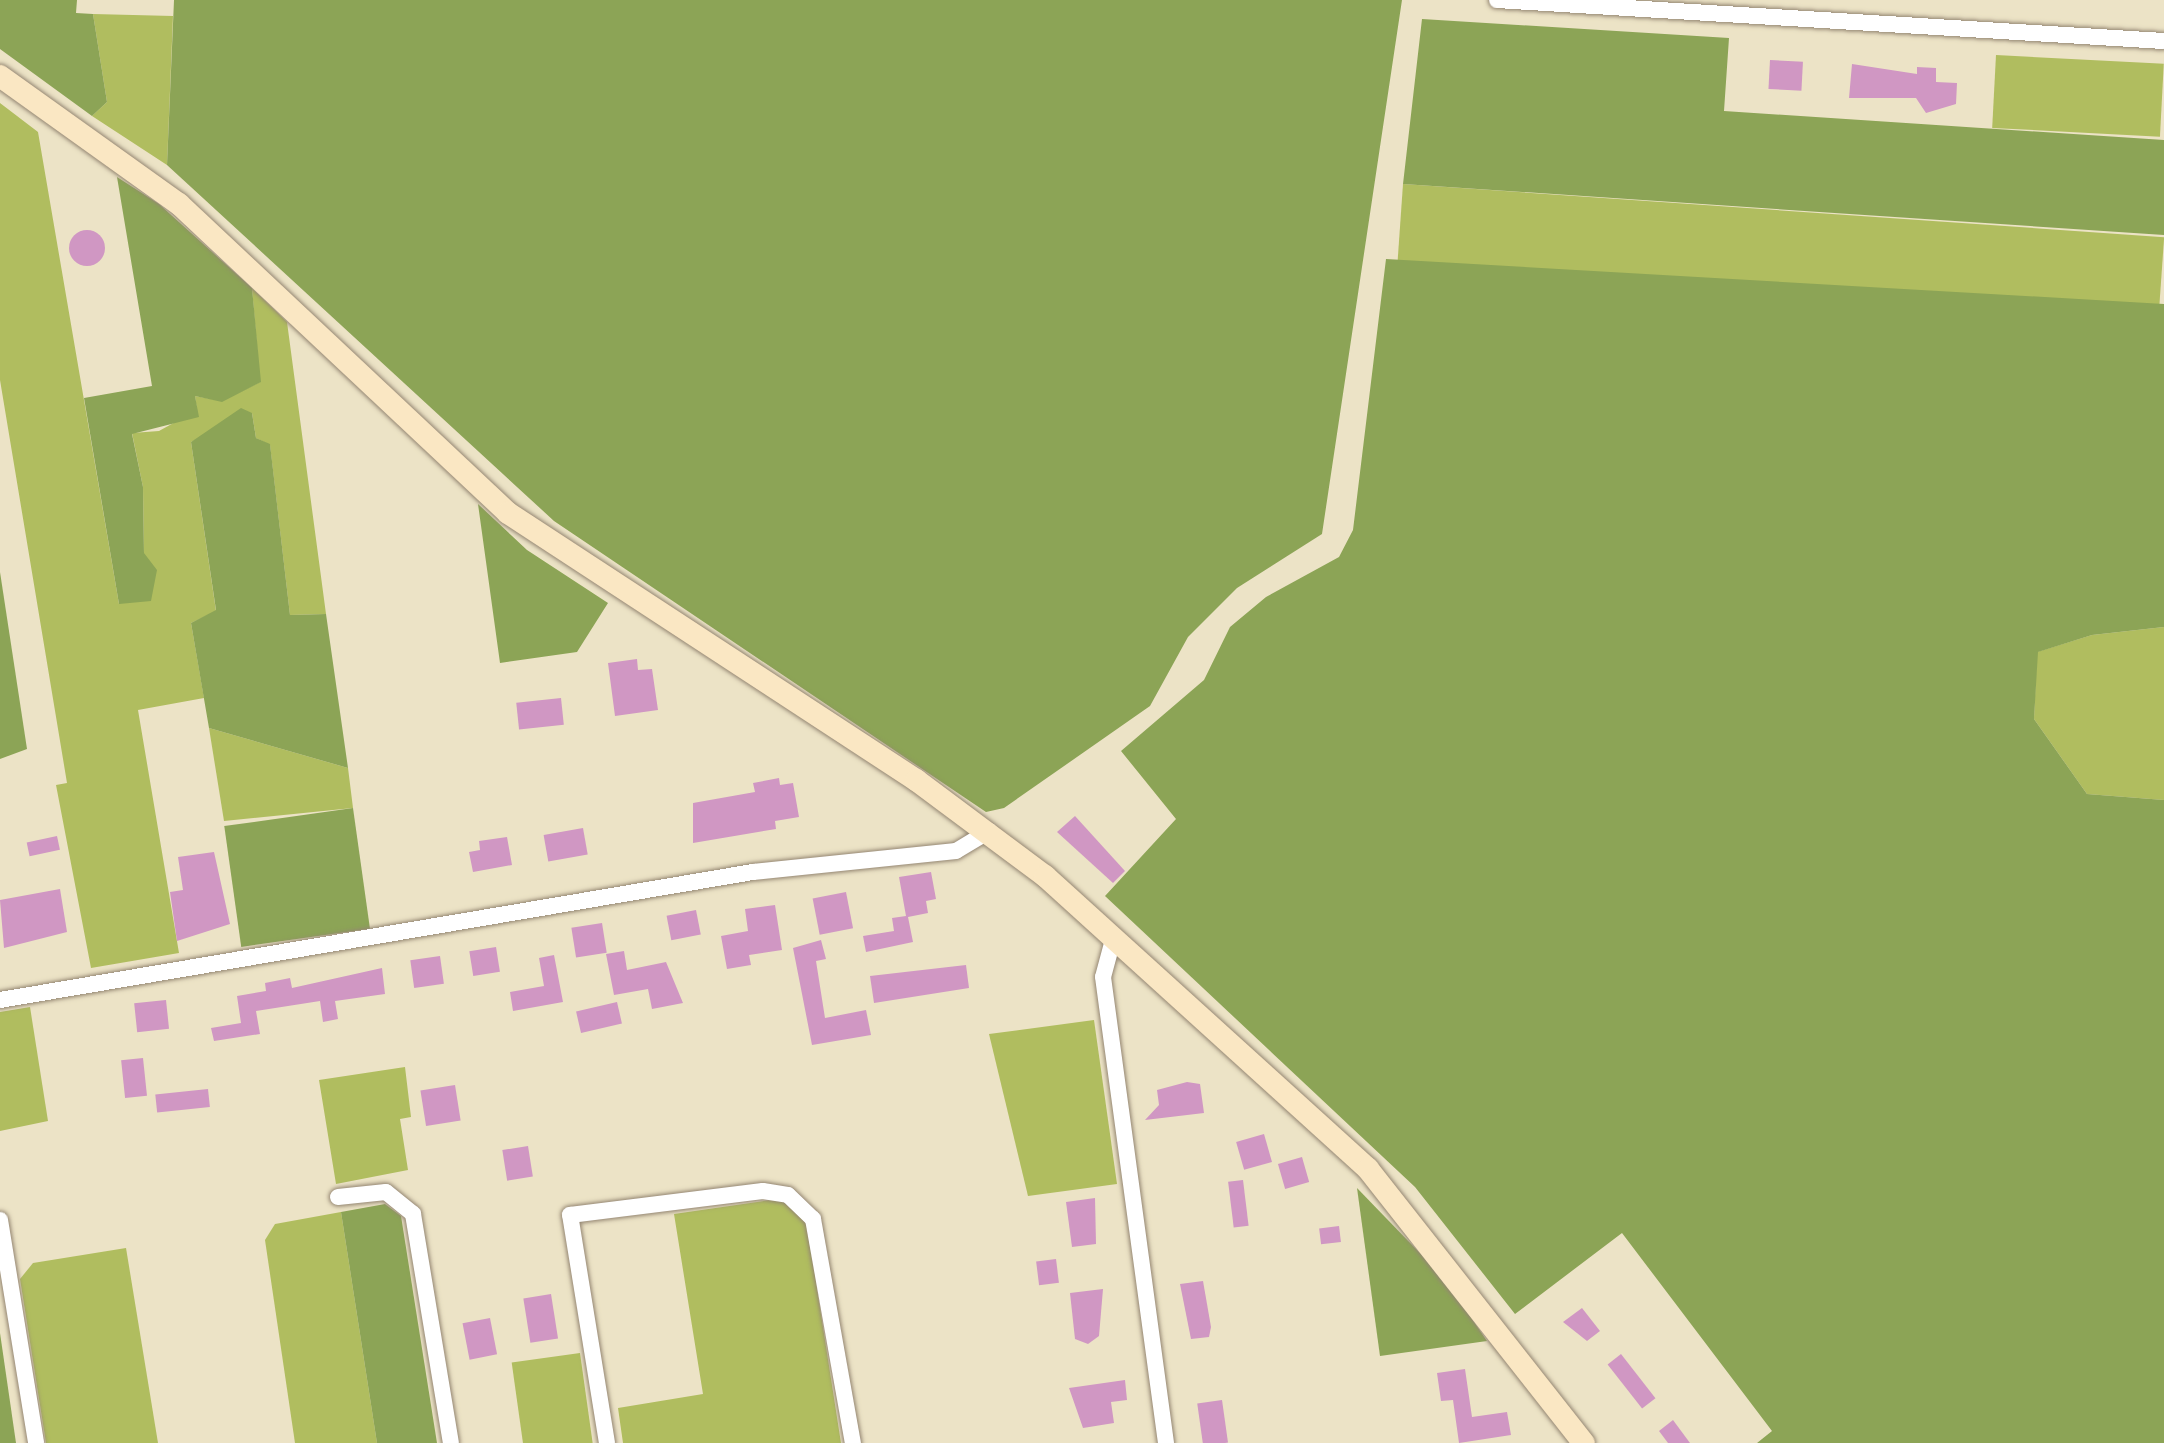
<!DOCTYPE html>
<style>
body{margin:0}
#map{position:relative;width:2164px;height:1443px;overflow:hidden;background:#ece3c6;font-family:"Balsamiq Sans",sans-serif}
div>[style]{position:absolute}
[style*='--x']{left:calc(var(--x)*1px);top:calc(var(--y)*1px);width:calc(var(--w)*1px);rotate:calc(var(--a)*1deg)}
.green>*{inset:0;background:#b0bd5f;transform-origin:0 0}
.forest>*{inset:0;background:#8ca456;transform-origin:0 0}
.building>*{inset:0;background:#d097c3;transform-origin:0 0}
.round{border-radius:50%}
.roads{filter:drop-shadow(0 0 2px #948672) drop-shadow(0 0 2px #948672)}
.street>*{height:16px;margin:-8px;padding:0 8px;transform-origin:8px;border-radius:8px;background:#fff}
.secondary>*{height:22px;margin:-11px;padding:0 11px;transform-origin:11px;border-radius:11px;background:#fae7c3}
span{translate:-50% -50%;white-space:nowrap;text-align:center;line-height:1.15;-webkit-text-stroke:8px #f6f6f2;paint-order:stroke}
</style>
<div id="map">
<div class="green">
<div style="clip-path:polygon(93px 14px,173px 16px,167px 165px,92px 116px,107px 102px)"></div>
<div style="left:1996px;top:55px;width:168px;height:73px;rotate:3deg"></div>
<div style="clip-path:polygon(0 103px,38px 132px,119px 604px,144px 553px,143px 487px,132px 433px,159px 431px,197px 410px,195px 396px,222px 401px,260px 382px,252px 288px,287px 322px,326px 614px,290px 615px,270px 445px,256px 438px,252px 413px,191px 442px,216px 611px,191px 623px,204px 698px,138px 710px,179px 953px,91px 968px,56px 785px,67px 783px,0 380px)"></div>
<div style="left:1403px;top:184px;width:763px;height:77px;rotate:4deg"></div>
<div style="clip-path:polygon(2164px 627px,2164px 800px,2087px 794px,2034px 719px,2037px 652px,2092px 635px)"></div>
<div style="clip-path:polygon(209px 728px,348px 768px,353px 808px,224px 821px)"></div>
<div style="clip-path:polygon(30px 1007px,48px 1121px,0 1131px,0 1012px)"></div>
<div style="clip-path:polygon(1094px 1020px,1117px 1184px,1028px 1196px,989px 1034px)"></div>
<div style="clip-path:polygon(405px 1067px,411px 1117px,400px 1119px,408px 1170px,336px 1184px,319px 1080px)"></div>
<div style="clip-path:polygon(784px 1198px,806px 1218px,841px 1443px,623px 1443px,618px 1408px,703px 1394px,674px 1214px)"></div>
<div style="clip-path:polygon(341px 1212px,377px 1443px,295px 1443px,265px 1240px,275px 1224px)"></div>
<div style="clip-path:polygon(126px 1248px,158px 1443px,46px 1443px,20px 1279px,33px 1263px)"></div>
<div style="left:580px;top:1353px;width:91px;height:69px;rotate:82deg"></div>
</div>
<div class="forest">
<div style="clip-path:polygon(0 0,77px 0,76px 13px,93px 14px,107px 102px,92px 116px,0 49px)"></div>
<div style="clip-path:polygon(174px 0,1402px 0,1322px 534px,1237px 588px,1188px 637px,1150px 706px,1004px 808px,986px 812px,554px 521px,167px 165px)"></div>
<div style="clip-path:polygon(1422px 19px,1729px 38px,1724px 111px,2164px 140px,2164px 235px,1403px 184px)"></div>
<div style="clip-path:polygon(117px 177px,159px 204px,252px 288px,261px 382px,222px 402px,195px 396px,199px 417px,132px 434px,143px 487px,144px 553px,157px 570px,151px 601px,119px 604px,84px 398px,152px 386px)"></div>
<div style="clip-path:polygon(1386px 259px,2164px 304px,2164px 627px,2092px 635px,2038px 652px,2034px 719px,2087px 794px,2164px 800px,2164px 1443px,1757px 1443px,1772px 1431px,1622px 1233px,1515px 1314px,1415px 1187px,1105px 896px,1176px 819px,1121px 751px,1204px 680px,1230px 627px,1266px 597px,1339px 557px,1353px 530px)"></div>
<div style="clip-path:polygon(241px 408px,252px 413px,256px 438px,270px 444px,290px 615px,326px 614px,348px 768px,209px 728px,191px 623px,216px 610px,191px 442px)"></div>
<div style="clip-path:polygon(478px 504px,527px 550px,608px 603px,577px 652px,500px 663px)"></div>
<div style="clip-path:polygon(0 572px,27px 749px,0 759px)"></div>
<div style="left:353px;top:808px;width:122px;height:130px;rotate:82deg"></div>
<div style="clip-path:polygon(1357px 1188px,1444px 1278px,1487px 1341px,1380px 1356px)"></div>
<div style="clip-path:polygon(385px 1204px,401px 1216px,437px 1443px,377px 1443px,341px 1212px)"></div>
<div style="clip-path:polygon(0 1333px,16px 1443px,0 1443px)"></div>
</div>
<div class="building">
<div style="left:1770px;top:60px;width:33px;height:29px;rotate:3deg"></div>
<div style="clip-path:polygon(1852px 64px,1917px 74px,1917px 67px,1936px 68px,1936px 82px,1957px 83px,1956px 104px,1926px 113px,1916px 98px,1849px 98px)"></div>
<div class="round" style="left:69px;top:230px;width:36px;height:36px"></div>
<div style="clip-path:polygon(637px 659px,638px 670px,652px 669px,658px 710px,615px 716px,608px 663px)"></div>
<div style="left:561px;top:698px;width:27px;height:45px;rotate:84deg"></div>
<div style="clip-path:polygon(779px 778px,780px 785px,793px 783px,799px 817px,775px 821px,776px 829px,693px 843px,693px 803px,755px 792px,753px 783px)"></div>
<div style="clip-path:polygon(1075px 816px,1125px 871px,1113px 883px,1057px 832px)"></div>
<div style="left:583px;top:828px;width:27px;height:40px;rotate:80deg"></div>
<div style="left:57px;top:836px;width:14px;height:31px;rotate:78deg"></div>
<div style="clip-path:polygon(507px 837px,512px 865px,473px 872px,469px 852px,480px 850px,479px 841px)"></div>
<div style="clip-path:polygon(214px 852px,230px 924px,177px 941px,170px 892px,183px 890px,178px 857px)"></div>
<div style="clip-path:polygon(931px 872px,936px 899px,926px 901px,928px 913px,908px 917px,913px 942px,866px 952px,863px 936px,894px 931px,892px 918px,906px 916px,899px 877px)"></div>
<div style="clip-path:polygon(60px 889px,67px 932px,4px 948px,0 900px)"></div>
<div style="left:846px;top:892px;width:37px;height:34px;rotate:79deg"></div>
<div style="clip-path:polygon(775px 905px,782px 950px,749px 955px,751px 965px,727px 969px,721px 936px,748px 931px,745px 909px)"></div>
<div style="left:696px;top:910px;width:25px;height:30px;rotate:79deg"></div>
<div style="left:602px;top:923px;width:30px;height:31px;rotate:81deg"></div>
<div style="clip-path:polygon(821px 940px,826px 959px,816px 961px,825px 1018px,866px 1010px,871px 1035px,812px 1045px,793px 948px)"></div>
<div style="left:496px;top:947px;width:25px;height:27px;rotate:81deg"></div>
<div style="clip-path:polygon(624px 951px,627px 970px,666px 962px,683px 1003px,652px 1009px,648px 989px,614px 995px,606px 954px)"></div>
<div style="clip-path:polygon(554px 955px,563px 1002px,513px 1011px,510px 992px,544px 986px,539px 958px)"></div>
<div style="left:440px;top:956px;width:28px;height:30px;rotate:82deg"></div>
<div style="clip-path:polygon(966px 965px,969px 988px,874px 1003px,870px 976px)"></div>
<div style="clip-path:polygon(382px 968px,385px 994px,335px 1001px,338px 1019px,323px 1022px,320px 1001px,256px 1011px,260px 1034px,214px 1041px,211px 1028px,241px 1023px,237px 996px,266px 991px,265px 983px,290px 978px,292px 988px)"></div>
<div style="left:166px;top:1000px;width:29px;height:32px;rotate:84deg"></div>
<div style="left:617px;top:1002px;width:22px;height:42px;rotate:77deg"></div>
<div style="left:143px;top:1058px;width:38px;height:22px;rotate:84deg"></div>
<div style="clip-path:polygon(1187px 1082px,1200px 1084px,1204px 1113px,1145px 1120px,1159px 1105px,1157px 1090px)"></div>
<div style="left:455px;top:1085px;width:36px;height:35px;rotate:81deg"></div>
<div style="left:208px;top:1089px;width:18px;height:53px;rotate:84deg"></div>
<div style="left:1264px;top:1134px;width:29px;height:29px;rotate:74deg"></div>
<div style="left:528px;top:1146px;width:31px;height:26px;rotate:81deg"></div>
<div style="left:1302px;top:1157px;width:26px;height:25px;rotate:74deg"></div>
<div style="left:1243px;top:1180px;width:46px;height:15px;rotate:83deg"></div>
<div style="clip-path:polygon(1095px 1198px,1096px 1244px,1072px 1247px,1066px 1202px)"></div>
<div style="left:1339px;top:1226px;width:16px;height:20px;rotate:83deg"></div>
<div style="left:1056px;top:1259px;width:24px;height:20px;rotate:83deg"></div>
<div style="clip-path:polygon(1203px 1281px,1211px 1327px,1209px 1337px,1191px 1339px,1180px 1284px)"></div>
<div style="clip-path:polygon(1103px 1289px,1099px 1336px,1088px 1344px,1075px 1339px,1070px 1293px)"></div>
<div style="left:551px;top:1294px;width:45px;height:28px;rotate:81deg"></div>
<div style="clip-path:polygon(1582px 1308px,1600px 1331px,1587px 1341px,1563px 1322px)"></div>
<div style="left:490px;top:1318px;width:37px;height:28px;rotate:79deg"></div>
<div style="left:1621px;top:1354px;width:56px;height:17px;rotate:52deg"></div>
<div style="clip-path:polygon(1465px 1369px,1472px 1417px,1507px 1412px,1511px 1435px,1459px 1443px,1453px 1400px,1441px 1401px,1437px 1373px)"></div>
<div style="clip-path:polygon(1125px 1380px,1127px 1400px,1111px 1402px,1114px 1423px,1083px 1428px,1069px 1388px)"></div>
<div style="left:1222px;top:1400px;width:43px;height:25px;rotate:82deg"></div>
<div style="clip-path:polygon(1673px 1420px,1690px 1443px,1668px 1443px,1659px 1431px)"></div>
</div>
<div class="roads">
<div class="street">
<div style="--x:1497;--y:0;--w:668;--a:3.52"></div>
<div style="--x:1114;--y:936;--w:42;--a:105"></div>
<div style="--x:1103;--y:977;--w:470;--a:82.3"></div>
<div style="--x:0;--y:1000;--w:764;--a:-9.65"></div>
<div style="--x:753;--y:872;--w:204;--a:-5.9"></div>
<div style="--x:956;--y:851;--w:39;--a:-31"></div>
<div style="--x:338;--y:1197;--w:48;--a:-5.9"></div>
<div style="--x:386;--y:1192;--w:35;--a:39"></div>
<div style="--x:413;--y:1214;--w:232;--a:80.6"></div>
<div style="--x:0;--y:1220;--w:226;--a:80.8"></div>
<div style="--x:607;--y:1443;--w:231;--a:-99.2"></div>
<div style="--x:570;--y:1215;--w:194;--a:-7.1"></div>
<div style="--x:763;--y:1191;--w:25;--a:9"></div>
<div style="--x:788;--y:1195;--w:35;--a:44"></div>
<div style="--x:813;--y:1219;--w:228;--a:79.9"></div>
</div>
<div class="secondary">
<div style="--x:0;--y:76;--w:220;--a:35.6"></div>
<div style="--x:179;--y:204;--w:451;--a:43.2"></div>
<div style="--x:508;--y:513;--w:488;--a:33.2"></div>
<div style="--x:916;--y:780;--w:161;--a:36.7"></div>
<div style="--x:1045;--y:876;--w:436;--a:42.2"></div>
<div style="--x:1368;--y:1169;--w:349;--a:51.8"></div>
</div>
</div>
</div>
